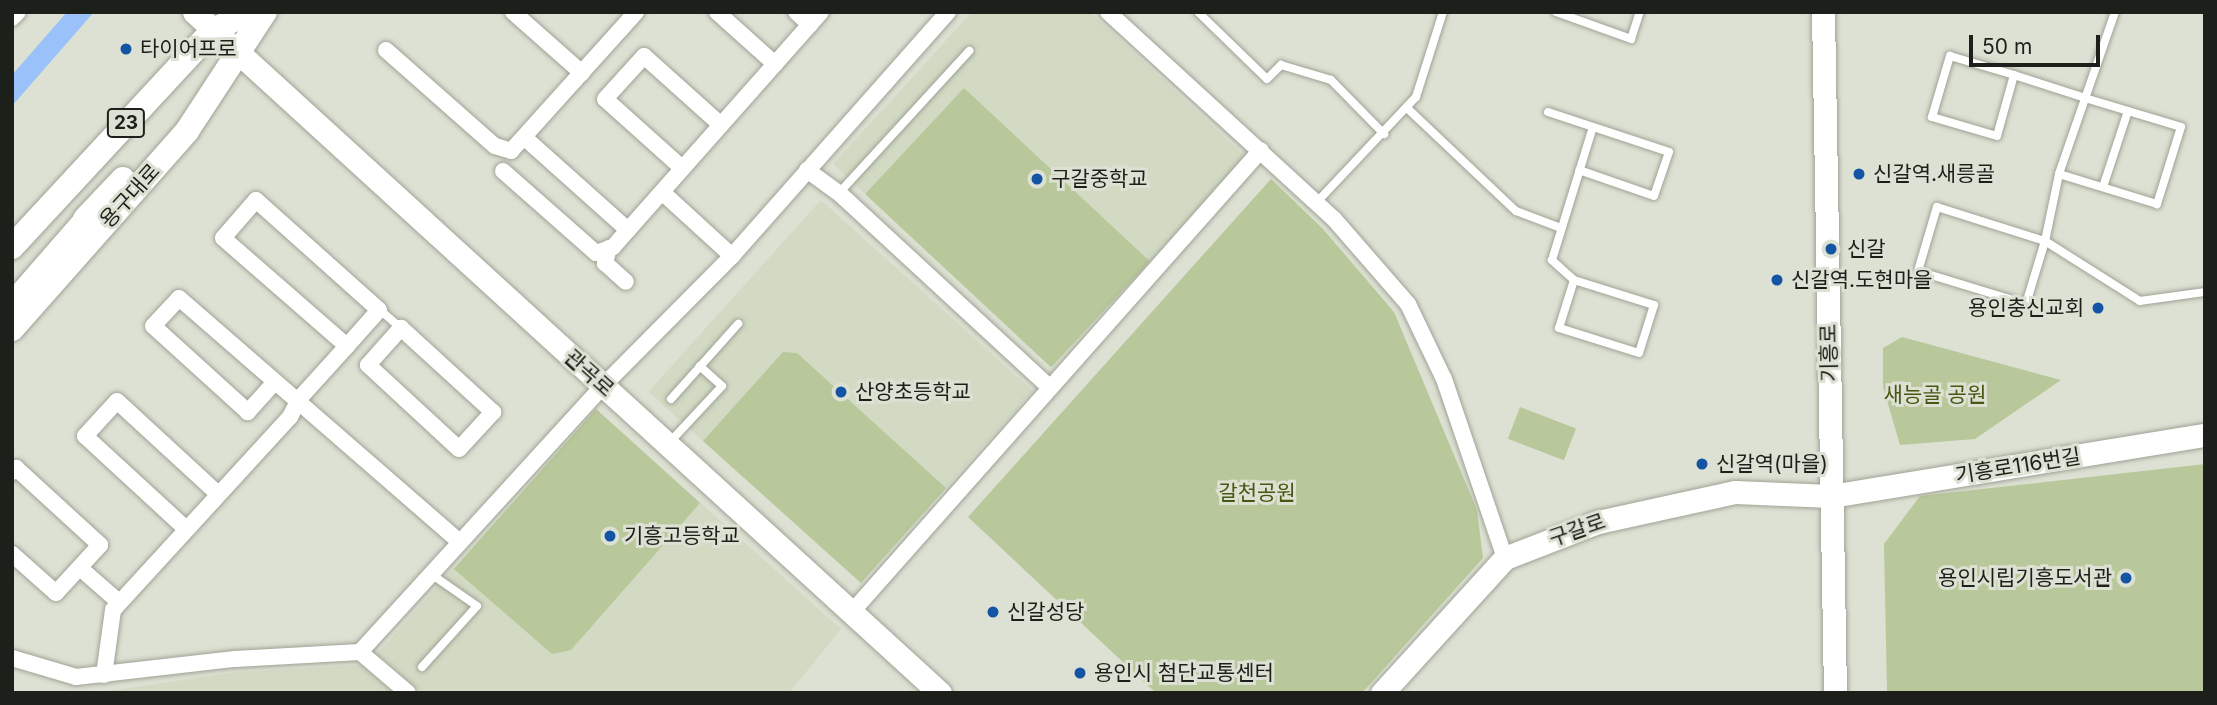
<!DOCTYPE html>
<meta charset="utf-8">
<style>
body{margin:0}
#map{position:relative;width:2217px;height:705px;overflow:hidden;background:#dce1d3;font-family:Inter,"Noto Sans KR",sans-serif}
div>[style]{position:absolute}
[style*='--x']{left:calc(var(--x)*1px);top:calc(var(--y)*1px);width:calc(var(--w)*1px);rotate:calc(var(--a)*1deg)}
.built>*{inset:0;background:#d2dac4;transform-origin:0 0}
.green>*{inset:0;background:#b8c89a;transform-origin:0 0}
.water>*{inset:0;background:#9ac1f9}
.roads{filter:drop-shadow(0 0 2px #9fa396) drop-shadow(0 0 2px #9fa396)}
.lane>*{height:8px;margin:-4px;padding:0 4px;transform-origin:4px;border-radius:4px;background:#fff}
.street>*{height:16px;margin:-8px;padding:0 8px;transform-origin:8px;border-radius:8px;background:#fff}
.secondary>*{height:23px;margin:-11.5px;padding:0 11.5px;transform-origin:11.5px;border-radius:11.5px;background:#fff}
.primary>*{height:24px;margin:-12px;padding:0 12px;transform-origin:12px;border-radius:12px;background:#fff}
.dots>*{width:19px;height:19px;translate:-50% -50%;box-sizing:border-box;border:4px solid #dce1d3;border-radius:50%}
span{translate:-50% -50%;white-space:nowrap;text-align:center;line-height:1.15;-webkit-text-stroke:6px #dce1d3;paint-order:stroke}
.shield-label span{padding:2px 5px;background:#dce1d3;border:2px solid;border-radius:5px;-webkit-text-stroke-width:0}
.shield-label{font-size:19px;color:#1d1f1a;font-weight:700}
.poi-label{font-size:21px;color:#1d1f1a}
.left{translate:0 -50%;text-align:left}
.right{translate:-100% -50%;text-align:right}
.street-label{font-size:21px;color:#1d1f1a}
.park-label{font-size:21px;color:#455710}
.frame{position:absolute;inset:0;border:14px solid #1d1f1a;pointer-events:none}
.scale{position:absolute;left:1969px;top:35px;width:131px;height:32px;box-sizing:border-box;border:4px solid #1d1f1a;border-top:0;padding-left:9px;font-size:21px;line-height:24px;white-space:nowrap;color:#1d1f1a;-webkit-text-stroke:5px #dce1d3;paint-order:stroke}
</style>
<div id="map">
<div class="built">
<div style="clip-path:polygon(972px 12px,1090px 12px,1246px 157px,1053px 367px,833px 164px)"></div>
<div style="left:821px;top:200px;width:285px;height:258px;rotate:42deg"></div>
<div style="clip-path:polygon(596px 409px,841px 629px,789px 693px,423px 693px,377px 654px)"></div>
<div style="clip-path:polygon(362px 665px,392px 693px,95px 693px,237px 672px)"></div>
</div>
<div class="green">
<div style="left:964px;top:88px;width:254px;height:145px;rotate:43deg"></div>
<div style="clip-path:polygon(1271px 179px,1323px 229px,1394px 312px,1477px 510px,1483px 558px,1362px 693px,1156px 693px,968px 517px)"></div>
<div style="clip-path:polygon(1902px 337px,2061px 380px,1975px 439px,1900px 445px,1883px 387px,1883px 348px)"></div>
<div style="clip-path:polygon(783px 352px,797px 353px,946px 488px,861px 583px,703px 441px)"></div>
<div style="left:1520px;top:407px;width:60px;height:34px;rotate:21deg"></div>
<div style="clip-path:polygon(596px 409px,700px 503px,571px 650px,552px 654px,454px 569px)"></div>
<div style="clip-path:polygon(2205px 464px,2205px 693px,1887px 693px,1884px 544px,1920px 496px)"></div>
</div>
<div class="water">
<div style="clip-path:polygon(67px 12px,94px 12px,12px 106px,12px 75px)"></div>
</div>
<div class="roads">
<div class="lane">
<div style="--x:1198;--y:12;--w:96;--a:44.2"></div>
<div style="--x:1267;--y:79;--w:20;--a:-45"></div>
<div style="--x:1281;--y:65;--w:52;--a:16.7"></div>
<div style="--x:1331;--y:80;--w:76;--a:45.5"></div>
<div style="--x:1556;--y:12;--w:80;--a:19.8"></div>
<div style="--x:1631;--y:39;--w:28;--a:-72"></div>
<div style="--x:2115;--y:12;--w:171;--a:109.1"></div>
<div style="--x:2059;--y:174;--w:68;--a:101.8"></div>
<div style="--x:2045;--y:241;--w:112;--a:32.3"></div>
<div style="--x:2140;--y:301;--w:66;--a:-7.9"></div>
<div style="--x:2014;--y:75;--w:63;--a:105.6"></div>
<div style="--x:1997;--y:136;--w:68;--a:-163.7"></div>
<div style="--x:1932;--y:117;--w:64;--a:-73.6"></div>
<div style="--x:1950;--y:56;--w:67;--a:16.5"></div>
<div style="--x:2014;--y:75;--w:75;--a:17.9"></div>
<div style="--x:2085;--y:98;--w:100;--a:16.8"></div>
<div style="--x:2181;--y:127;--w:81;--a:107.3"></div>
<div style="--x:2157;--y:204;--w:102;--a:-163"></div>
<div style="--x:1407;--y:108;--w:150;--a:43.4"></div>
<div style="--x:1516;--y:211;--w:48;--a:20.7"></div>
<div style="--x:1548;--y:112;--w:127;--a:18.3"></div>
<div style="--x:1669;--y:152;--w:46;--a:108.8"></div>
<div style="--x:1654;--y:196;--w:79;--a:-160.9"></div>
<div style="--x:2103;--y:187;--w:80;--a:-71.8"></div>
<div style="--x:839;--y:193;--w:193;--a:-47.5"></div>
<div style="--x:1316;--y:203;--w:146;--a:-46.7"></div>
<div style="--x:1416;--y:97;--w:89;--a:-72.4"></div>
<div style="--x:1937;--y:207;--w:113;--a:17.5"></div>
<div style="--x:2045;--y:241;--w:66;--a:106.8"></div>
<div style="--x:2026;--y:304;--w:113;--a:-163"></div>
<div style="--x:1918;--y:271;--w:67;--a:-73.5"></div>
<div style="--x:1574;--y:280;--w:84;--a:17.4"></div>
<div style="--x:1654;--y:305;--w:50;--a:107.4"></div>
<div style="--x:1639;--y:353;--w:84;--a:-162.6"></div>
<div style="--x:1559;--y:328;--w:50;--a:-72.6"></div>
<div style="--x:1574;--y:280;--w:30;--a:-138"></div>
<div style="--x:1552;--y:260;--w:139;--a:-72.9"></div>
<div style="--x:380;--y:310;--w:28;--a:41"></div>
<div style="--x:671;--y:399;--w:101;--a:-48.2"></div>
<div style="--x:668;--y:444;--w:79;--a:-47"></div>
<div style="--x:722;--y:386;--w:30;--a:-138"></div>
<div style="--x:422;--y:667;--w:82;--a:-48"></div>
<div style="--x:477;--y:606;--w:56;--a:-145.2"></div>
</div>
<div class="street">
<div style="--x:513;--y:12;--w:92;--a:41.5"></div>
<div style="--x:717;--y:12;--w:78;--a:41.9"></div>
<div style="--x:796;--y:12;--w:19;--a:43"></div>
<div style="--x:1108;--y:12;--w:306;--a:42.5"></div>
<div style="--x:1334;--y:219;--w:113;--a:49"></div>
<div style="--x:1408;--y:304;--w:83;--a:64.4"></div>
<div style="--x:1444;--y:379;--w:189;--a:71.2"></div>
<div style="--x:12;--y:18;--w:8;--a:-45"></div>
<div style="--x:386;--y:50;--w:145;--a:41.4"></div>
<div style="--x:495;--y:146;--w:17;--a:17"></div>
<div style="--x:511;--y:151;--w:187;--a:-48"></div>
<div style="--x:525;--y:138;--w:138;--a:41.8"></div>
<div style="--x:682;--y:168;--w:103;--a:-138.1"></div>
<div style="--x:605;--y:99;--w:58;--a:-47.8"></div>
<div style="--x:644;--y:56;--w:103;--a:41.9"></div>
<div style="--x:807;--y:170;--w:39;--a:36"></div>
<div style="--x:839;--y:193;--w:287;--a:42.7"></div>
<div style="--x:503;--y:171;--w:124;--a:41.4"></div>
<div style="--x:596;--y:253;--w:18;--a:-19"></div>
<div style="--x:613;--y:247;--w:314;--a:-48.5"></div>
<div style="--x:662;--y:192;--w:95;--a:42.4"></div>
<div style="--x:609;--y:248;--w:16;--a:105"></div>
<div style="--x:605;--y:263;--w:28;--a:42"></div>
<div style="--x:401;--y:328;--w:125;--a:42.4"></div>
<div style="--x:493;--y:412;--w:50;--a:132.6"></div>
<div style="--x:459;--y:449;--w:124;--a:-137.3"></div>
<div style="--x:368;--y:365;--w:50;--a:-48.3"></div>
<div style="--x:273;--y:384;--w:38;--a:132"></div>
<div style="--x:248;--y:412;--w:128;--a:-137.8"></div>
<div style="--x:153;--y:326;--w:38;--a:-47"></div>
<div style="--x:179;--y:298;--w:372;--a:41"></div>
<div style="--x:12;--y:472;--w:6;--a:-45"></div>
<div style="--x:16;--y:468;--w:114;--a:42.5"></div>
<div style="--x:100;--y:545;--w:65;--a:132.5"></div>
<div style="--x:56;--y:593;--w:59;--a:-138.4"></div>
<div style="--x:185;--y:528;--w:136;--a:-137.4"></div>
<div style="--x:85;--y:436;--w:47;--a:-47.6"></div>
<div style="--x:117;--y:401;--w:136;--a:42.6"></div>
<div style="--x:80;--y:568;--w:52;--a:41.1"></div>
<div style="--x:851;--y:613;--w:618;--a:-48.47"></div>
<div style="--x:360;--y:652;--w:360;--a:-47.6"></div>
<div style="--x:603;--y:386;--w:183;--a:-45.2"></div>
<div style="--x:732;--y:256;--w:326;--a:-48.5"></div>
<div style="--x:12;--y:658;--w:67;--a:16.5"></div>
<div style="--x:76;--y:677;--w:160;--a:-6.5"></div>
<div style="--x:235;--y:659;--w:125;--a:-3.2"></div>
<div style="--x:360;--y:652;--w:63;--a:40.5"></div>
<div style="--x:104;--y:675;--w:66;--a:-82.1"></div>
<div style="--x:113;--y:610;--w:262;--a:-47.5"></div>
<div style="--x:290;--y:417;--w:20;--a:-63"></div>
<div style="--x:299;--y:399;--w:72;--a:-47.8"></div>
<div style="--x:347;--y:346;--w:48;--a:-48.4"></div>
<div style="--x:379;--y:310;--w:165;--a:-138.2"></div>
<div style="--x:256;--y:200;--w:50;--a:131"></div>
<div style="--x:223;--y:238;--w:164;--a:41.1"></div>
</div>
<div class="secondary">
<div style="--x:194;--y:12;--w:1010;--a:42.39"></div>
<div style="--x:1823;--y:12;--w:681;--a:88.99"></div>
<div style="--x:12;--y:303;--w:111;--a:-49"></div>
<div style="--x:1382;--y:693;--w:183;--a:-47.7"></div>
<div style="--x:1505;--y:558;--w:100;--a:-21.2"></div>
<div style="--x:1598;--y:522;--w:140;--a:-12.4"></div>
<div style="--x:1735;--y:492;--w:96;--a:2.4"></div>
<div style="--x:1831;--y:496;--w:379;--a:-9.3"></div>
</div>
<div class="primary">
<div style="--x:85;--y:219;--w:55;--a:-46.5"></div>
<div style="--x:12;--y:247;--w:294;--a:-47.2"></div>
<div style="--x:212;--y:31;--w:42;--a:-27.2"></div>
<div style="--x:12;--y:329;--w:264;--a:-48.5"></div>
<div style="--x:187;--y:131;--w:142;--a:-56.8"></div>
</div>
</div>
<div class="dots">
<div style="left:126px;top:49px;background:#1454a5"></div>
<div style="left:1859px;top:174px;background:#1454a5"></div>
<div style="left:1037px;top:179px;background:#1454a5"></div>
<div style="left:1831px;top:249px;background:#1454a5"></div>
<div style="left:1777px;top:280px;background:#1454a5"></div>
<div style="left:2098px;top:308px;background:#1454a5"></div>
<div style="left:841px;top:392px;background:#1454a5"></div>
<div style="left:1702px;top:464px;background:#1454a5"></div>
<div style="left:610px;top:536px;background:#1454a5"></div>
<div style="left:2126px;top:578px;background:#1454a5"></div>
<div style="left:993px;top:612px;background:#1454a5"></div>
<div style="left:1080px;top:673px;background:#1454a5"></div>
</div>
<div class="shield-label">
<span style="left:126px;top:123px">23</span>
</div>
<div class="poi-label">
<span class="left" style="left:140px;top:49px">타이어프로</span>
<span class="left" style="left:1873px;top:174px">신갈역.새릉골</span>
<span class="left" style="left:1051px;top:179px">구갈중학교</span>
<span class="left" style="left:1847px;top:249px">신갈</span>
<span class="left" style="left:1791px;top:280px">신갈역.도현마을</span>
<span class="right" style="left:2084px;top:308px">용인충신교회</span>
<span class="left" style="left:855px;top:392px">산양초등학교</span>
<span class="left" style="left:1716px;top:464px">신갈역(마을)</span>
<span class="left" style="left:624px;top:536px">기흥고등학교</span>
<span class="right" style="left:2112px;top:578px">용인시립기흥도서관</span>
<span class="left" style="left:1007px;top:612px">신갈성당</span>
<span class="left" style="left:1094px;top:673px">용인시 첨단교통센터</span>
</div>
<div class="street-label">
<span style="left:130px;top:196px;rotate:-48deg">용구대로</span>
<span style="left:1829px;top:353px;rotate:-91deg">기흥로</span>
<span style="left:589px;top:373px;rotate:42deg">관곡로</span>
<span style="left:2018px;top:466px;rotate:-9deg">기흥로116번길</span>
<span style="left:1577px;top:530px;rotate:-19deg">구갈로</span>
</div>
<div class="park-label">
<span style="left:1935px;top:395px">새능골 공원</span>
<span style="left:1257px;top:493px">갈천공원</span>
</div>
<div class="frame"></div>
<div class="scale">50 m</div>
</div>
